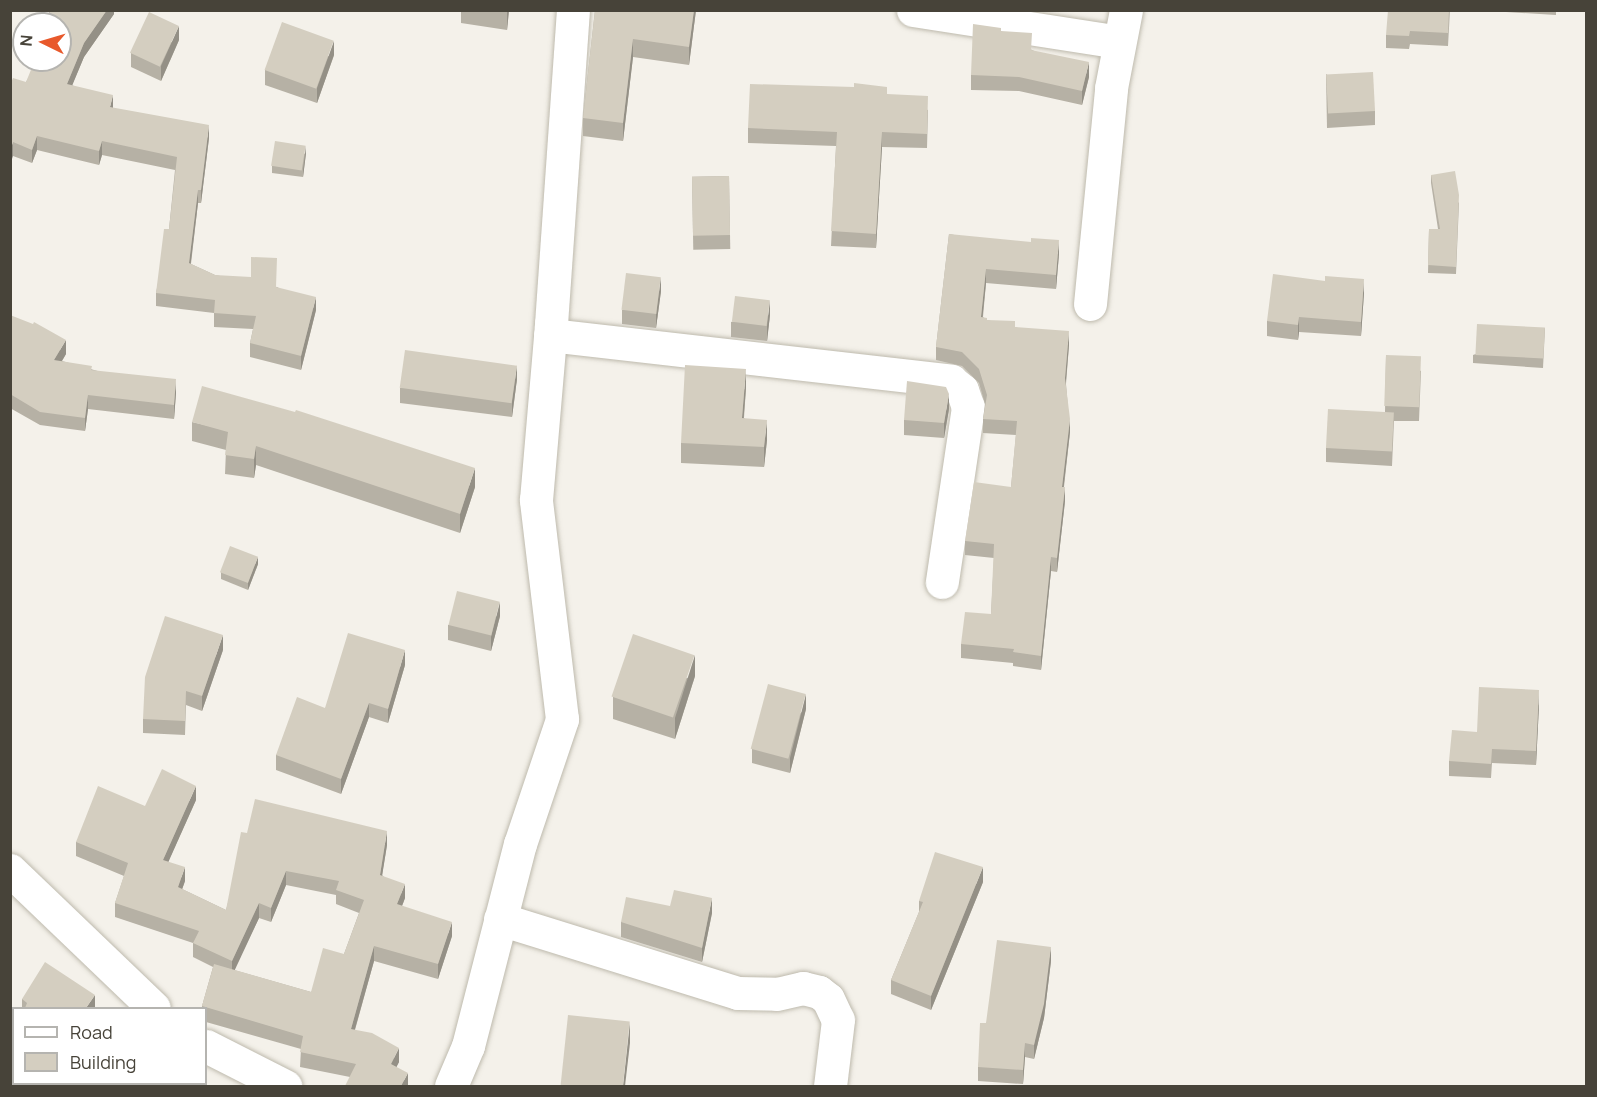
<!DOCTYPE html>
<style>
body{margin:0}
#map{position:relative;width:1597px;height:1097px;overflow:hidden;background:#f4f1ea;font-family:Manrope,sans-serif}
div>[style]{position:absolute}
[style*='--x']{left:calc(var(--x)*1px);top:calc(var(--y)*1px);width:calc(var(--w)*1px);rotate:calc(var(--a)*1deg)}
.roads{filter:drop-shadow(0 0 2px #bebaad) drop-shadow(0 0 2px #bebaad)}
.street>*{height:33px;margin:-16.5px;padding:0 16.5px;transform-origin:16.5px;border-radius:16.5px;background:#fff}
.wall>*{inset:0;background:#b6b1a5;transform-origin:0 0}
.shaded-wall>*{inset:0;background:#949086}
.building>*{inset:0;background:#d4cec0;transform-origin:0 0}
span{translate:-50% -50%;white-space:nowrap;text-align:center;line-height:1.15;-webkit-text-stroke:4.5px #fff;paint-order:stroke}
.frame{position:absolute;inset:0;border:12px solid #474339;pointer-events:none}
.legend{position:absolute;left:12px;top:1007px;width:195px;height:78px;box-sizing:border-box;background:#fff;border:2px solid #b5b4b0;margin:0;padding:8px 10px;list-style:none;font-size:18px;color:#474339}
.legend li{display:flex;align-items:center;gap:12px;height:30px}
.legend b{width:30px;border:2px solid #b5b4b0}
.north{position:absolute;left:12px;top:12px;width:60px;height:60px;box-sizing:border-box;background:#fff;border:2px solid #b5b4b0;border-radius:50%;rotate:275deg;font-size:16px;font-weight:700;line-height:24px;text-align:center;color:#474339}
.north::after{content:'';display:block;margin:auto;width:21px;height:27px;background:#e8592c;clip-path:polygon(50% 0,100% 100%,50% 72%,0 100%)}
</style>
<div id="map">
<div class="roads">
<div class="street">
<div style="--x:913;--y:10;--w:208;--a:8.8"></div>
<div style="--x:1090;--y:304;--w:217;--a:-84.4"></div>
<div style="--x:1111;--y:88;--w:79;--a:-79.1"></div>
<div style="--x:550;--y:335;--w:404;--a:6.5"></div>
<div style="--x:951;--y:381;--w:14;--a:39"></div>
<div style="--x:962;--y:390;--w:18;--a:71"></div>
<div style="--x:968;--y:407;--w:177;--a:98.5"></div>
<div style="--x:10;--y:870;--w:199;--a:43.8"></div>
<div style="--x:500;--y:919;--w:249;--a:17.3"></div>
<div style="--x:738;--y:993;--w:39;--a:1"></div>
<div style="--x:777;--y:994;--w:27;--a:-13"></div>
<div style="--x:803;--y:988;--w:16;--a:14"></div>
<div style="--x:819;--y:992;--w:11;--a:38"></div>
<div style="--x:828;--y:999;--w:23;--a:65"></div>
<div style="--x:838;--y:1020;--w:66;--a:96.9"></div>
<div style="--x:206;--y:1046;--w:89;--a:26.9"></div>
<div style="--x:451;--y:1086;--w:43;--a:-67"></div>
<div style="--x:468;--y:1046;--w:209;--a:-75.6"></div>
<div style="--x:520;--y:844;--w:132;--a:-71.4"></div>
<div style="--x:562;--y:719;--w:221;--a:-96.8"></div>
<div style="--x:536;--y:500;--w:177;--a:-85.1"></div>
<div style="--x:551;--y:324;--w:315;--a:-86"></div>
</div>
</div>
<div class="wall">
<div style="clip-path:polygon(114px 10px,114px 14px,84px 57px,72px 85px,113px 108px,209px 138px,201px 203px,198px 203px,191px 264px,215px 275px,277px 287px,316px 310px,301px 370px,250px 357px,250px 343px,253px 329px,214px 327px,214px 313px,156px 306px,156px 293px,169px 229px,175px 170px,102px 155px,99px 165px,37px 150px,32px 163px,13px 156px,10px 85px,26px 82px,60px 24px,49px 24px,49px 12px)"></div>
<div style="clip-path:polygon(461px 10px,509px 10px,507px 30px,461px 23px)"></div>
<div style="clip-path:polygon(595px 10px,696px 10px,689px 65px,633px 57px,623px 141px,583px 136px,583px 118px)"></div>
<div style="clip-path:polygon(1450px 10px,1448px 46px,1410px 44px,1409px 49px,1386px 48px,1386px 35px)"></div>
<div style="clip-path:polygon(1506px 10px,1556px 10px,1556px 15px,1506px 12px)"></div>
<div style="clip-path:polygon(1001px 31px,1032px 50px,1089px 77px,1082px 105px,1019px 91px,971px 90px,971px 75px)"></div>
<div style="clip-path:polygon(179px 40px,161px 81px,131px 67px,131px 53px)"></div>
<div style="clip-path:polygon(334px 55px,317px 103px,265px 85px,265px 70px)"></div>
<div style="clip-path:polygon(1326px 74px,1375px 111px,1375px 125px,1327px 128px)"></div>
<div style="clip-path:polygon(887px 95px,928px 110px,927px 148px,882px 147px,876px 248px,831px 246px,836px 146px,748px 143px,748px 128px)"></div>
<div style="clip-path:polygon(306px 153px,303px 177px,272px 173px,272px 166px)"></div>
<div style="clip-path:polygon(1431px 175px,1459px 203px,1456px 274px,1428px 273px,1429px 229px,1438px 229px,1431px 183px)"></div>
<div style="left:729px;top:176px;width:73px;height:37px;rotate:89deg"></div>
<div style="clip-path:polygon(949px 234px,1059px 254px,1056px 289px,986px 283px,983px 317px,987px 320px,1015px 327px,1069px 345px,1066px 384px,1070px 432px,1064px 487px,1065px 501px,1057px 572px,1051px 571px,1041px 670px,1013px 666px,1013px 663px,961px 658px,961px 644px,991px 614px,994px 558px,965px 555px,965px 541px,1011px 487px,1016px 435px,983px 433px,983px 419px,985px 404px,979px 383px,962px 366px,936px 360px,936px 347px)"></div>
<div style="clip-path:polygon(661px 291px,656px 328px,622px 324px,622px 310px)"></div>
<div style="clip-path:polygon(1364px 293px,1361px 336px,1299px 332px,1298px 340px,1267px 336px,1267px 321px)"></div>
<div style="clip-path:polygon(10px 315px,66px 354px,62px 361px,176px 393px,174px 419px,88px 409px,85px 431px,40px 425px,10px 408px)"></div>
<div style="clip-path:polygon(770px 315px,767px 341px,731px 337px,731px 322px)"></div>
<div style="clip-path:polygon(1545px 328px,1543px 368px,1473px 363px,1473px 355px)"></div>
<div style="clip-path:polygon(1386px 355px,1421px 371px,1419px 421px,1394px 421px,1392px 466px,1326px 462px,1326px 448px,1385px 412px)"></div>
<div style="clip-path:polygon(517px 379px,512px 417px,400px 403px,400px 388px)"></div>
<div style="clip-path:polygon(746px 388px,744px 418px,767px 440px,764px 467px,681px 463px,681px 443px)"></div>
<div style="clip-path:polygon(949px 409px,944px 438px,904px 435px,904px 420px)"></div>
<div style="clip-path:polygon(192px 422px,475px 487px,460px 533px,256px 465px,254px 478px,225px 474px,226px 450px,192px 441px)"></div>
<div style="clip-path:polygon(258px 564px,248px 590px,221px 579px,221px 572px)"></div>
<div style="clip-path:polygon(500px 616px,491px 651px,448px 640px,448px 625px)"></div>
<div style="clip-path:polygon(223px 650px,202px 711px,186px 705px,185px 735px,143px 733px,143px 719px)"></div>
<div style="clip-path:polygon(405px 665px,388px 723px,369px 717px,341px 794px,276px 770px,276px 755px,325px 708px)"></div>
<div style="clip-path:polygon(695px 676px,675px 739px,613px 719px,613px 697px)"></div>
<div style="clip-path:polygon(1539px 705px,1536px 765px,1492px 763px,1491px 778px,1449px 776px,1449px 761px,1477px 732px)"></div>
<div style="clip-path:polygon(806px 709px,790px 773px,752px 763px,752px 749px)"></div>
<div style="clip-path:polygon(evenodd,196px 800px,168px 862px,185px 881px,182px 889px,226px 910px,247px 833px,387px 845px,382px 875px,405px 898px,402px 906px,452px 936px,438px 979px,374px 961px,355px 1030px,399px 1062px,396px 1067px,408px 1086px,350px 1077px,300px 1067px,301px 1049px,206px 1022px,206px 1008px,202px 1008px,202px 1006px,213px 967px,193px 957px,193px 943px,115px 917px,115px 903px,124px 876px,76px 856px,76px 842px,145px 806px,196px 800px,286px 885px,336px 895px,336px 904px,359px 913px,344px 954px,311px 992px,234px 970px,259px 918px,271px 922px,286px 885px)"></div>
<div style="clip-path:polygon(983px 882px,931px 1010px,891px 994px,891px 980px,919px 912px,919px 901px)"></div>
<div style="clip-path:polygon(670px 906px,712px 913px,702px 962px,621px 937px,621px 922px)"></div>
<div style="clip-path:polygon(1051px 961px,1044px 1018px,1034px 1059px,1025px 1057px,1023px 1084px,978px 1081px,978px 1067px,986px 1023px)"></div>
<div style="clip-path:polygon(22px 999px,95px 1008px,22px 1008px)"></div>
</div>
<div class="shaded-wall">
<div style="clip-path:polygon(107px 10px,114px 10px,114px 14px,84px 57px,67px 98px,67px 84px,84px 43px)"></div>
<div style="clip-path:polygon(507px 10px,509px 10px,507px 30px)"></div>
<div style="clip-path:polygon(694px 10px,696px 10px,689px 65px,689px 47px)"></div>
<div style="clip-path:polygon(179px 26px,179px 40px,161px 81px,161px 66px)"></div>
<div style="clip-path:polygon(633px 39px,633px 57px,623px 141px,623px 123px)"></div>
<div style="clip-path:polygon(334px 41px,334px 55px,317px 103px,317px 88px)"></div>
<div style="clip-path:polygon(1089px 62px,1089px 77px,1082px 105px,1082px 91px)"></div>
<div style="clip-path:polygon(113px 95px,113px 109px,110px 107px)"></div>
<div style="clip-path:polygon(209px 125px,209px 138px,201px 203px,201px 190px)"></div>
<div style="clip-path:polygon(882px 132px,882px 147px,876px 248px,876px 234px)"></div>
<div style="clip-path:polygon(37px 136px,37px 150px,32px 163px,32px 150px)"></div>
<div style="clip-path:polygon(102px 141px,102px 155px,99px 165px,99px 151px)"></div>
<div style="clip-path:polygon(13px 142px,13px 156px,10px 165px,10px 151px)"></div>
<div style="clip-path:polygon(306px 146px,306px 153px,303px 177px,303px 170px)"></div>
<div style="clip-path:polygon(198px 190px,198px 203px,189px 277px,189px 263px)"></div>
<div style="clip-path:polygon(1059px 240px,1059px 254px,1056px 289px,1056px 275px)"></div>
<div style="clip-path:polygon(986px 269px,986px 283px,981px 331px,981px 317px)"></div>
<div style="clip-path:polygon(661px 277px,661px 291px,656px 328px,656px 314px)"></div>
<div style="clip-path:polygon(1364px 279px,1364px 293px,1361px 336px,1361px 322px)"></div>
<div style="clip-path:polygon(316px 297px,316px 310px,301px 370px,301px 356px)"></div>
<div style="clip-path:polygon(770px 300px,770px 315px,767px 341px,767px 326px)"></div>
<div style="clip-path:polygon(1299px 317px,1299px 332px,1298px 340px,1298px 325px)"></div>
<div style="clip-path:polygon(1069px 331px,1069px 345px,1065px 392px,1065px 378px)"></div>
<div style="clip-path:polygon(66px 340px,66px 354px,54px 374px,54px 360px)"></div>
<div style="clip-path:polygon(517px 365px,517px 379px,512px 417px,512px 402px)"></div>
<div style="clip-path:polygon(746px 369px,746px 388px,742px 437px,742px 418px)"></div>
<div style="clip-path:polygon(176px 379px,176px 393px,174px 419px,174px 405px)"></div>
<div style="clip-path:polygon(949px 394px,949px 409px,944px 438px,944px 423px)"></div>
<div style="clip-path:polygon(88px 395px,88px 409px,85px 431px,85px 418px)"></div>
<div style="clip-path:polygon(1070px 419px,1070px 432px,1062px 500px,1062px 487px)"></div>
<div style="clip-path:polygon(767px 420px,767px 440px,764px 467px,764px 447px)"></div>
<div style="clip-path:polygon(256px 446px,256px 465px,254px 478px,254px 459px)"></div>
<div style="clip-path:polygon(475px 468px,475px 487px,460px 533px,460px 514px)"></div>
<div style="clip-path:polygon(1065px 487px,1065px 501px,1057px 572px,1057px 558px)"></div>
<div style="clip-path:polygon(258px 557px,258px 564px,248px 590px,248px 582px)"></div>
<div style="clip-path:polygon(1051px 557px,1051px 571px,1041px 670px,1041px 656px)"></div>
<div style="clip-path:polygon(500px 602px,500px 616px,491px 651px,491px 637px)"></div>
<div style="clip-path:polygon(223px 635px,223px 650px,202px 711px,202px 696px)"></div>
<div style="clip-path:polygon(405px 650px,405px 665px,388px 723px,388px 709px)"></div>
<div style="clip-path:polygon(695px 655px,695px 676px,675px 739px,675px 718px)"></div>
<div style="clip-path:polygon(1539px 690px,1539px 705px,1536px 765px,1536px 751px)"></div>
<div style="clip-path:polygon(806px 694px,806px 709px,790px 773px,790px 758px)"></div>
<div style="clip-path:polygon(369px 703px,369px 717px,341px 794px,341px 779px)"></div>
<div style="clip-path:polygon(196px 786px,196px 800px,163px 874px,163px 860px)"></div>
<div style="clip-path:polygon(387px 831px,387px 845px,380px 889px,380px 875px)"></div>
<div style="clip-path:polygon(185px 867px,185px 881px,178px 901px,178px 887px)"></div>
<div style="clip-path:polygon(983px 867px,983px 882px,931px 1010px,931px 996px)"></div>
<div style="clip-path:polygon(286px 871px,286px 885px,271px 922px,271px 908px)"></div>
<div style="clip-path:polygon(405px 884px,405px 898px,397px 919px,397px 904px)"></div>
<div style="clip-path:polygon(712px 898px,712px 913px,702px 962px,702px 948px)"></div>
<div style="clip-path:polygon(259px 903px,259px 918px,232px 976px,232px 961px)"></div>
<div style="clip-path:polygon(452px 922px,452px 936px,438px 979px,438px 964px)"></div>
<div style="clip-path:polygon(374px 946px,374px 961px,351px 1043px,351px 1029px)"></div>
<div style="clip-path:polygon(1051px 947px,1051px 961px,1044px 1018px,1034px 1059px,1034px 1045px)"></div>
<div style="clip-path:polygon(95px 995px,95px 1008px,86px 1008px)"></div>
<div style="clip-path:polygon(630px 1022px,630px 1043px,625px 1086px,623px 1086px)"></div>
<div style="clip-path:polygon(1025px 1043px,1025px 1057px,1023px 1084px,1023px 1070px)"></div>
<div style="clip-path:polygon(399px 1048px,399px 1062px,391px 1078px,391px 1064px)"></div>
<div style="clip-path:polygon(408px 1073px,408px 1086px,401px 1086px)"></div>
<div style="clip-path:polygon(177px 1083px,182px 1083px,181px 1086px,176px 1086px)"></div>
</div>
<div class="building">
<div style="clip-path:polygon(50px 10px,107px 10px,84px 43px,67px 84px,113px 95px,110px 107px,209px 125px,201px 190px,198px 190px,189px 263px,215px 275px,251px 277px,251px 257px,277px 258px,276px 287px,316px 297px,301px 356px,250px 343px,256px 316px,214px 313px,215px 300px,156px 293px,164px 229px,169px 229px,177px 157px,102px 141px,99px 151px,37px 136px,32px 150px,13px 142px,10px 151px,10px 85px,13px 78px,26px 82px,35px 60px,60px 60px,60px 24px,51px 24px,54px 16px,49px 12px)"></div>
<div style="clip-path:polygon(595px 10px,694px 10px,689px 47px,633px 39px,623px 123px,583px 118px)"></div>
<div style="clip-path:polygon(1388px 10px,1449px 10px,1448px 33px,1410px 31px,1409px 36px,1386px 35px)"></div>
<div style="left:149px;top:12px;width:33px;height:45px;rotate:25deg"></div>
<div style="left:282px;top:22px;width:55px;height:51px;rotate:20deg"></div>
<div style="clip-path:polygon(973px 24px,1001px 28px,1001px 31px,1032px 33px,1031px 50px,1089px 62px,1082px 91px,1019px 77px,971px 75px)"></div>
<div style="left:1373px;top:72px;width:39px;height:47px;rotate:87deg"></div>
<div style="clip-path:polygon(854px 83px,887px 87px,887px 94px,928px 96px,927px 134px,882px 132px,876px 234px,831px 231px,837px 132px,748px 128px,750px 84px,854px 87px)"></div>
<div style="left:275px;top:141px;width:31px;height:25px;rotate:9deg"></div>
<div style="clip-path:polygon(1455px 171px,1459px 195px,1456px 267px,1428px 265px,1429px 229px,1440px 229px,1431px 175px)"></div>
<div style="left:729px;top:176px;width:59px;height:37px;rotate:89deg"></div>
<div style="clip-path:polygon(949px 234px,1031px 242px,1031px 238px,1059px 240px,1056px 275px,986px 269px,981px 317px,987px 318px,987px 320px,1015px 321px,1015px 327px,1069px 331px,1065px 378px,1070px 419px,1062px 487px,1065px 487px,1057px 558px,1051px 557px,1041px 656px,1013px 652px,1014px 649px,961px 644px,965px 612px,991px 614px,994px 544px,965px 541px,974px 482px,1011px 487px,1017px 421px,983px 419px,987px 395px,979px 369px,962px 352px,936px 347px)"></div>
<div style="left:626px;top:273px;width:35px;height:37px;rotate:7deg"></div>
<div style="clip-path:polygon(1273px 274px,1325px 281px,1325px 276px,1364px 279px,1361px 322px,1299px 317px,1298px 325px,1267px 321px)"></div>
<div style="left:735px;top:296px;width:35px;height:26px;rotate:7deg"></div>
<div style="clip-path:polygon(10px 315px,33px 324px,34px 322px,66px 340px,54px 360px,92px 366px,91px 370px,176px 379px,174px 405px,88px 395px,85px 418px,40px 412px,10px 394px)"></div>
<div style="left:1477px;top:324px;width:68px;height:31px;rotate:3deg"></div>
<div style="left:405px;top:350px;width:113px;height:38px;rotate:8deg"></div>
<div style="left:1386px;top:355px;width:35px;height:51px;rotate:2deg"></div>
<div style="clip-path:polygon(685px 365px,746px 369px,742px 418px,767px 420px,764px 447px,681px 443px)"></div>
<div style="clip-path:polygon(907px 381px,946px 387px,949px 394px,944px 423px,904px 420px)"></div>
<div style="clip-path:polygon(202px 386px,295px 412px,296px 410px,475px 468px,460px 514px,256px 446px,254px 459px,225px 455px,228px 432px,192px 422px)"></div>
<div style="left:1328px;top:409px;width:66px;height:39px;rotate:3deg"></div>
<div style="left:230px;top:546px;width:30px;height:28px;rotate:21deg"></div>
<div style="left:457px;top:591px;width:44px;height:35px;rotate:14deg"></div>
<div style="clip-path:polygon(165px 616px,223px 635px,202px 696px,186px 691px,185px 721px,143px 719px,145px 677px)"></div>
<div style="clip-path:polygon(348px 633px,405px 650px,388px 709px,369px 703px,341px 779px,276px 755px,297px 697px,325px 708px)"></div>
<div style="left:633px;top:634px;width:65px;height:66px;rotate:19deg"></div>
<div style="left:768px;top:684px;width:39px;height:67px;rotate:15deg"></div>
<div style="clip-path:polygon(1479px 687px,1539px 690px,1536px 751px,1492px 749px,1491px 764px,1449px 761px,1452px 730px,1477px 732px)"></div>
<div style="clip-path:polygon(162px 769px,196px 786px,163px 860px,185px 867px,178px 887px,226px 910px,241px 832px,247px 833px,255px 799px,387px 831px,380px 875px,405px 884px,397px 904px,452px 922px,438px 964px,374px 946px,351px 1029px,372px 1033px,399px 1048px,391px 1064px,408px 1073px,401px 1086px,345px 1086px,356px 1064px,300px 1052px,303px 1036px,202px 1006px,214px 964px,311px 992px,323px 948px,344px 954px,364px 900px,336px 890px,339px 881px,286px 871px,271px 908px,259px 903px,232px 961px,193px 943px,199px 931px,115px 903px,128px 863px,76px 842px,98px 786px,145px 806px)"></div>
<div style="clip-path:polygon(935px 852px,983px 867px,931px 996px,891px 980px,923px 902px,919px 901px)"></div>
<div style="clip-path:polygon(674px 890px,712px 898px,702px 948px,621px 922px,626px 897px,670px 906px)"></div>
<div style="clip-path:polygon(997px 940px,1051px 947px,1044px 1004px,1034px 1045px,1025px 1043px,1023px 1070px,978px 1067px,980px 1023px,986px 1023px)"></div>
<div style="clip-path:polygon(45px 962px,95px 995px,86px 1008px,25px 1008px,27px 1003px,22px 999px)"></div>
<div style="left:568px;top:1015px;width:62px;height:71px;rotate:6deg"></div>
<div style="clip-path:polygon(14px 1036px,14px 1083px,119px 1083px,125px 1086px,126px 1083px,177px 1083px,176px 1086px,10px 1086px,10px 1044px)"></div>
</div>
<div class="frame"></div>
<ul class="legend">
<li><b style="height:8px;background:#fff"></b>Road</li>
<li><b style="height:16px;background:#d4cec0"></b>Building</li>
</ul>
<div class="north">N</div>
</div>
